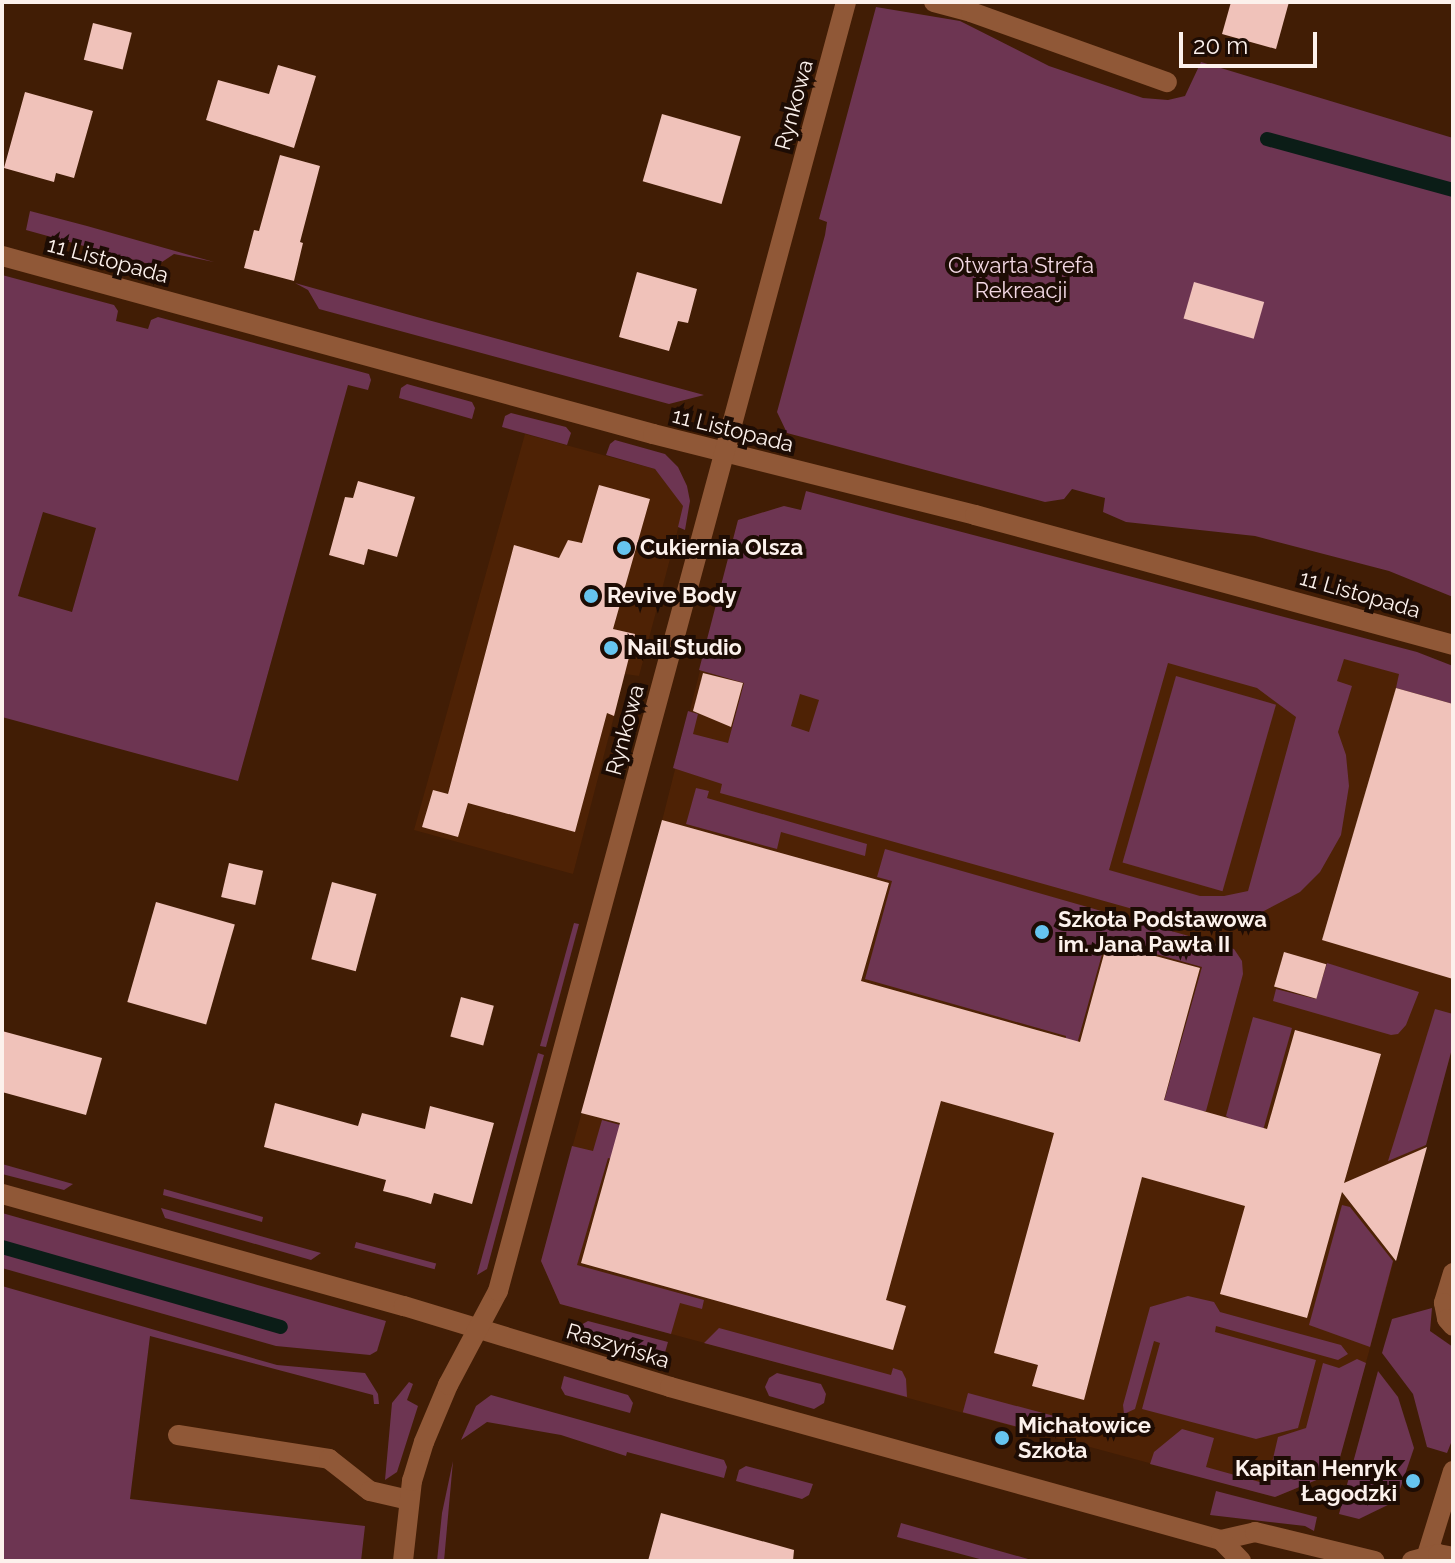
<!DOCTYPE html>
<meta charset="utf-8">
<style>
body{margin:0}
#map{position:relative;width:1455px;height:1563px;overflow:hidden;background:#411d05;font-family:Raleway,sans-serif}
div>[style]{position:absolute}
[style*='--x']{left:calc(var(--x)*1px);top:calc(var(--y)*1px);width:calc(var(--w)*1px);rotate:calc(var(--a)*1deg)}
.built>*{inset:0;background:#4e2205}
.green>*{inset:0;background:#6d3552;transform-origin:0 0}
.stream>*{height:14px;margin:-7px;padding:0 7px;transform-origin:7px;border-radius:7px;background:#0b1d17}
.building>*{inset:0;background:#f0c2ba;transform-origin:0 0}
.minor>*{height:20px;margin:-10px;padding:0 10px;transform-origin:10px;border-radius:10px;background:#905837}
.dots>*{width:22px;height:22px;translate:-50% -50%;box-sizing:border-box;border:4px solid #1d0c04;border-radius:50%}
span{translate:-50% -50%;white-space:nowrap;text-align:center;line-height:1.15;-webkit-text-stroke:8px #1d0c04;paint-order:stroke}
.street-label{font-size:22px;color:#fcf1ec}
.park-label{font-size:22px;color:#f2d7e3}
.poi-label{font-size:22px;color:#fcf1ec;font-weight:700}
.left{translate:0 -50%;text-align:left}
.right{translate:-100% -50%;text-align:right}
.frame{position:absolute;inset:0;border:4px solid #fcf1ec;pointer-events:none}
.scale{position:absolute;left:1179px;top:32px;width:138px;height:36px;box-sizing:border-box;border:4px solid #fcf1ec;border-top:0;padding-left:10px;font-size:24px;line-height:28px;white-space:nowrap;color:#fcf1ec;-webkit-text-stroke:6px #1d0c04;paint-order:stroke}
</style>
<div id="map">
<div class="built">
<div style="clip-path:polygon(525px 434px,655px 469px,684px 506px,639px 676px,625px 674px,573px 874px,414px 830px)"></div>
<div style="clip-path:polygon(784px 506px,1453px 688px,1453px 1045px,1336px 1472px,1275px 1497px,560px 1304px,541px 1261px,663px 817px,738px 520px)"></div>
</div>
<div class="green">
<div style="clip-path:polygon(876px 7px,960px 21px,1049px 66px,1143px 98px,1168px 100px,1185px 96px,1201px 62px,1453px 138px,1453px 597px,1389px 571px,1255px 536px,1126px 522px,1103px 512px,1105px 498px,1072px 489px,1064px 499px,1045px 502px,787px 433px,777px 412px,825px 235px,827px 222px,819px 219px)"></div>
<div style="clip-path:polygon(30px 211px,87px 226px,214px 262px,174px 254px,156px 266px,26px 230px)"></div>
<div style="clip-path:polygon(evenodd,2px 275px,114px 305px,118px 311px,116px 321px,148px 329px,151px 320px,158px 317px,369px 374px,371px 380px,368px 390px,348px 385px,238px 781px,2px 717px,2px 275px,43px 512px,96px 528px,72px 612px,18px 596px,43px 512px)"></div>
<div style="clip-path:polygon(295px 283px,417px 317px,704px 395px,669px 404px,319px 309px,308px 290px)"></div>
<div style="clip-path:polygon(407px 384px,472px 402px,475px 408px,472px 419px,399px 398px,401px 388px)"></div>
<div style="clip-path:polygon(511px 413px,566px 427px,571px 433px,567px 445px,502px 427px,505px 416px)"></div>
<div style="clip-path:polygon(615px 440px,665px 454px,678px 467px,687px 486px,690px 501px,685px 530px,678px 527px,683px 506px,655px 469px,606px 455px,610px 444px)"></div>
<div style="clip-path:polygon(evenodd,806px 491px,1417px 652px,1453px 666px,1453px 704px,1396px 688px,1399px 674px,1344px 659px,1337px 681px,1352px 686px,1338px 732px,1346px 755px,1349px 786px,1341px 835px,1320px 872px,1300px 892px,1243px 922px,1214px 925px,1172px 920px,720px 793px,722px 784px,673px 768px,688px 711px,698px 714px,693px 734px,728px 743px,744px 683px,699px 670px,738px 520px,784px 506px,801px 510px,806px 491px,1168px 663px,1257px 688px,1296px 717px,1248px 891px,1224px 896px,1200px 896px,1109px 870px,1168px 663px,806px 491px,800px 694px,819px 700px,809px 732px,791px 726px,800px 694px)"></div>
<div style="left:1176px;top:676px;width:104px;height:194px;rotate:16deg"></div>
<div style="clip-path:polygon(696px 788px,709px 791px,707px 798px,867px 844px,865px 856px,781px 832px,777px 849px,686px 824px)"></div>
<div style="clip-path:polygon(885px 849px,1234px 949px,1242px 961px,1243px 974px,1206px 1111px,1161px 1112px,1202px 967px,1106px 940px,1077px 1044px,1065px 1041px,1066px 1036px,865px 979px,892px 881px,877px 877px)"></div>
<div style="clip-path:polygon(574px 923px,579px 924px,546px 1047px,540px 1046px)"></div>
<div style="clip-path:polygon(1327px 963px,1419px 992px,1406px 1025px,1398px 1034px,1391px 1035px,1273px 1001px,1276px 989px,1316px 999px)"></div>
<div style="clip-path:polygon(1435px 1009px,1453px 1014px,1453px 1045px,1426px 1145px,1388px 1161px)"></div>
<div style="clip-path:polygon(1253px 1017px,1292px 1028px,1260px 1141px,1226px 1116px)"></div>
<div style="clip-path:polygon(538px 1053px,544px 1055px,487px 1269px,477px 1275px)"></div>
<div style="clip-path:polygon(602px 1120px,664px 1137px,655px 1171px,608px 1158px,577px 1265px,704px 1300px,702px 1309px,680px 1303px,671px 1334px,560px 1304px,541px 1261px,572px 1146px,593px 1151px)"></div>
<div style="clip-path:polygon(2px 1164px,73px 1184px,64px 1190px,2px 1174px)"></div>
<div style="clip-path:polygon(164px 1189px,263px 1217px,262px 1222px,163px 1195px)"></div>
<div style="clip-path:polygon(1342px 1205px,1350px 1207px,1393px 1261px,1370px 1347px,1309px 1325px)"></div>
<div style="clip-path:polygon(161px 1208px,321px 1253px,311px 1260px,165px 1218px)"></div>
<div style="clip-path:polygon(2px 1213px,386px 1321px,377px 1351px,370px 1355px,276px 1346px,2px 1268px)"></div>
<div style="left:356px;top:1242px;width:83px;height:6px;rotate:15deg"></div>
<div style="clip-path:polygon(2px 1286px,277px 1365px,365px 1373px,378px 1394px,379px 1404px,374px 1404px,373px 1395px,150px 1336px,130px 1499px,365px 1526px,361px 1561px,2px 1561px)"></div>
<div style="clip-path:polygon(1188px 1296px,1214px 1302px,1220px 1312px,1341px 1345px,1348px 1354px,1338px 1360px,1216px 1326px,1215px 1332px,1316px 1360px,1298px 1428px,1256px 1439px,1142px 1409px,1160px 1343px,1154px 1341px,1135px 1409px,1124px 1414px,1123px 1405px,1150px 1307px)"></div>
<div style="clip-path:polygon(1432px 1308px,1430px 1331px,1453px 1347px,1453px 1438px,1447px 1453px,1427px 1447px,1413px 1394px,1382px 1353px,1392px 1319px)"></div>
<div style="clip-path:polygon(588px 1321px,668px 1342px,664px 1356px,653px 1363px,575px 1339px,579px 1326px)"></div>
<div style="clip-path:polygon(719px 1328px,891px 1375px,893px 1368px,902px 1371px,906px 1379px,907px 1397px,704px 1343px)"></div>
<div style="clip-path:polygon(1357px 1359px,1366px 1363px,1336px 1472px,1275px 1497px,1150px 1464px,1154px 1452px,1182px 1429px,1214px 1438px,1206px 1467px,1267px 1484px,1278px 1437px,1306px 1428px,1323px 1363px,1339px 1368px)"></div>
<div style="clip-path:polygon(1378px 1371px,1398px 1397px,1414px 1448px,1396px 1501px,1359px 1519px,1339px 1514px)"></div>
<div style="clip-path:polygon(777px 1373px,821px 1384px,826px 1394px,824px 1403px,814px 1409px,769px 1396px,765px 1387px,769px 1378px)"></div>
<div style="clip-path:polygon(564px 1376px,628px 1395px,633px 1403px,630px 1413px,565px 1395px,561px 1388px)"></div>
<div style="clip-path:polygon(409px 1382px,413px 1384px,407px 1400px,418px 1406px,397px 1472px,385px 1480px,392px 1403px)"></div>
<div style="left:968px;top:1393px;width:96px;height:20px;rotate:15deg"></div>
<div style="clip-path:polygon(491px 1395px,724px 1460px,727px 1467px,724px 1478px,627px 1452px,626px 1456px,561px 1435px,487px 1422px,461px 1440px,476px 1406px)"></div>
<div style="clip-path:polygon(453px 1461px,444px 1561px,437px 1561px,442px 1513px)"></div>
<div style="clip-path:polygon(746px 1466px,813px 1484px,809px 1495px,802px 1499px,736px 1481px,739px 1470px)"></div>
<div style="clip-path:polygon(1216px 1491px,1317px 1517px,1314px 1531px,1305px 1526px,1210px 1515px)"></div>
<div style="clip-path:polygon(901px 1523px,1035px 1561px,987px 1561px,897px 1537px)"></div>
</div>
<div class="stream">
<div style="--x:1267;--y:139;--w:193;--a:15.3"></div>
<div style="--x:2;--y:1247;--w:290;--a:16"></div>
</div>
<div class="building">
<div style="clip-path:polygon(1231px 2px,1289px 2px,1276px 49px,1222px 34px)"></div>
<div style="left:93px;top:23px;width:40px;height:38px;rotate:14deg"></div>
<div style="clip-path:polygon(278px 65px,316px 76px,294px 148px,206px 120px,218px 80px,269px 94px)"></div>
<div style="clip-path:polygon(25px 92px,93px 111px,74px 178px,56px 173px,54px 182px,4px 168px)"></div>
<div style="left:662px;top:114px;width:82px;height:70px;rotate:16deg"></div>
<div style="clip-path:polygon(280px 155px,320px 166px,300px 242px,303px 243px,294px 281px,244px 268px,254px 230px,259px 231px)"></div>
<div style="clip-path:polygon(637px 272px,697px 289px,688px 323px,678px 321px,669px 351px,619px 337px)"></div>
<div style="left:1194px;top:282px;width:73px;height:38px;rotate:16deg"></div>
<div style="clip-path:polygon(358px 481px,415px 497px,397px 557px,368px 549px,364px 565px,329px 555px,345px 497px,353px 498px)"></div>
<div style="clip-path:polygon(599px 485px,650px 499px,613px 629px,635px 634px,614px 716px,607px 713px,575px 832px,468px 803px,458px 837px,422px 827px,433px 790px,448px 794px,514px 545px,559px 558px,568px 540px,582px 543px)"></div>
<div style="clip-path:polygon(703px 673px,743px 683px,731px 727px,693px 711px)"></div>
<div style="clip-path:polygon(1396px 688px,1453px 704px,1453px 979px,1322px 940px)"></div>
<div style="clip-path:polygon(662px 820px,889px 883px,861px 981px,1080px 1042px,1107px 943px,1200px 968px,1164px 1100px,1267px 1129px,1295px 1030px,1381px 1054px,1344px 1183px,1427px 1147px,1396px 1261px,1342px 1192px,1307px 1318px,1220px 1294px,1245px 1206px,1142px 1177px,1084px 1400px,1032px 1386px,1038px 1365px,994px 1353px,1054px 1133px,941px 1101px,886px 1300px,906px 1306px,893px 1350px,581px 1263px,620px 1123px,581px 1113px)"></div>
<div style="left:229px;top:863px;width:35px;height:35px;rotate:13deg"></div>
<div style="left:332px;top:882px;width:46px;height:80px;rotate:15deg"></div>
<div style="left:156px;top:902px;width:82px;height:104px;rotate:16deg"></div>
<div style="left:1284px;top:952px;width:44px;height:36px;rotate:16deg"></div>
<div style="left:461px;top:997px;width:34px;height:41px;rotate:15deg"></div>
<div style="clip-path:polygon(2px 1031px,102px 1058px,86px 1115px,2px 1092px)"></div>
<div style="clip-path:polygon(275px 1103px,358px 1126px,362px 1113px,425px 1129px,430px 1106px,494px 1123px,472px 1204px,434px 1193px,431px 1204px,407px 1197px,383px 1191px,386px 1180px,264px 1147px)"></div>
<div style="clip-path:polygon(661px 1513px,794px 1550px,793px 1561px,648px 1561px)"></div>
</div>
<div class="minor">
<div style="--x:934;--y:2;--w:38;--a:15"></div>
<div style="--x:971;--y:12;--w:208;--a:19.7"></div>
<div style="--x:2;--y:256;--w:675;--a:15.29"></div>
<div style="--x:653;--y:434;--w:332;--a:14.1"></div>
<div style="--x:975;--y:515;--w:495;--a:15.2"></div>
<div style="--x:2;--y:1194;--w:417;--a:15.6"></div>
<div style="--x:404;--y:1306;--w:278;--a:16.9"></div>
<div style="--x:670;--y:1387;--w:572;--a:15.52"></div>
<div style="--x:1221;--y:1540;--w:35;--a:-13"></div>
<div style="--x:1255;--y:1532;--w:123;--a:13.6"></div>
<div style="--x:1453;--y:1273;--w:31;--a:107"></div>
<div style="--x:1444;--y:1303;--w:16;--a:79"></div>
<div style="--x:1447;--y:1319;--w:9;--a:49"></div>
<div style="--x:178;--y:1435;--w:153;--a:9"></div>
<div style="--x:329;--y:1459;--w:52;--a:38"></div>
<div style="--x:370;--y:1491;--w:40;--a:13"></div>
<div style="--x:1221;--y:1540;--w:29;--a:46"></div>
<div style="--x:1427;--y:1555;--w:88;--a:-72.8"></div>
<div style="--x:403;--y:1561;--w:81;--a:-83.6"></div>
<div style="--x:412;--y:1481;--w:41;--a:-72.9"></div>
<div style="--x:424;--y:1442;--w:62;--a:-67.2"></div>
<div style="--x:448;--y:1385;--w:106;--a:-62"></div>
<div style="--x:498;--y:1291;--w:1335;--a:-74.89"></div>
<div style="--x:1412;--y:1561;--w:27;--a:-15"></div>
<div style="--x:1438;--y:1554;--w:15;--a:11"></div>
</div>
<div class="dots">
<div style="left:624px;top:548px;background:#66c4ef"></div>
<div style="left:591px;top:596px;background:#66c4ef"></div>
<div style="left:611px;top:648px;background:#66c4ef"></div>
<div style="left:1042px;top:932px;background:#66c4ef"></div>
<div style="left:1002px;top:1438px;background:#66c4ef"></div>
<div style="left:1413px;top:1481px;background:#66c4ef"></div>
</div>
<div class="street-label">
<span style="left:794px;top:105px;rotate:-75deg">Rynkowa</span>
<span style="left:108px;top:260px;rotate:15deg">11 Listopada</span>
<span style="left:733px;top:430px;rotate:14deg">11 Listopada</span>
<span style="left:1360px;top:594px;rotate:16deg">11 Listopada</span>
<span style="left:625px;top:730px;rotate:-75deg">Rynkowa</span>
<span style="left:618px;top:1346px;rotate:17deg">Raszyńska</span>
</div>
<div class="park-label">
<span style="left:1021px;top:278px">Otwarta Strefa<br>Rekreacji</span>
</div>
<div class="poi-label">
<span class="left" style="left:640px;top:548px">Cukiernia Olsza</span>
<span class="left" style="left:607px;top:596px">Revive Body</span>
<span class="left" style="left:627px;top:648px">Nail Studio</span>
<span class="left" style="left:1058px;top:932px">Szkoła Podstawowa<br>im. Jana Pawła II</span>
<span class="left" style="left:1018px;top:1438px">Michałowice<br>Szkoła</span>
<span class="right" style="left:1397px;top:1481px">Kapitan Henryk<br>Łagodzki</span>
</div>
<div class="frame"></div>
<div class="scale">20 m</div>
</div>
